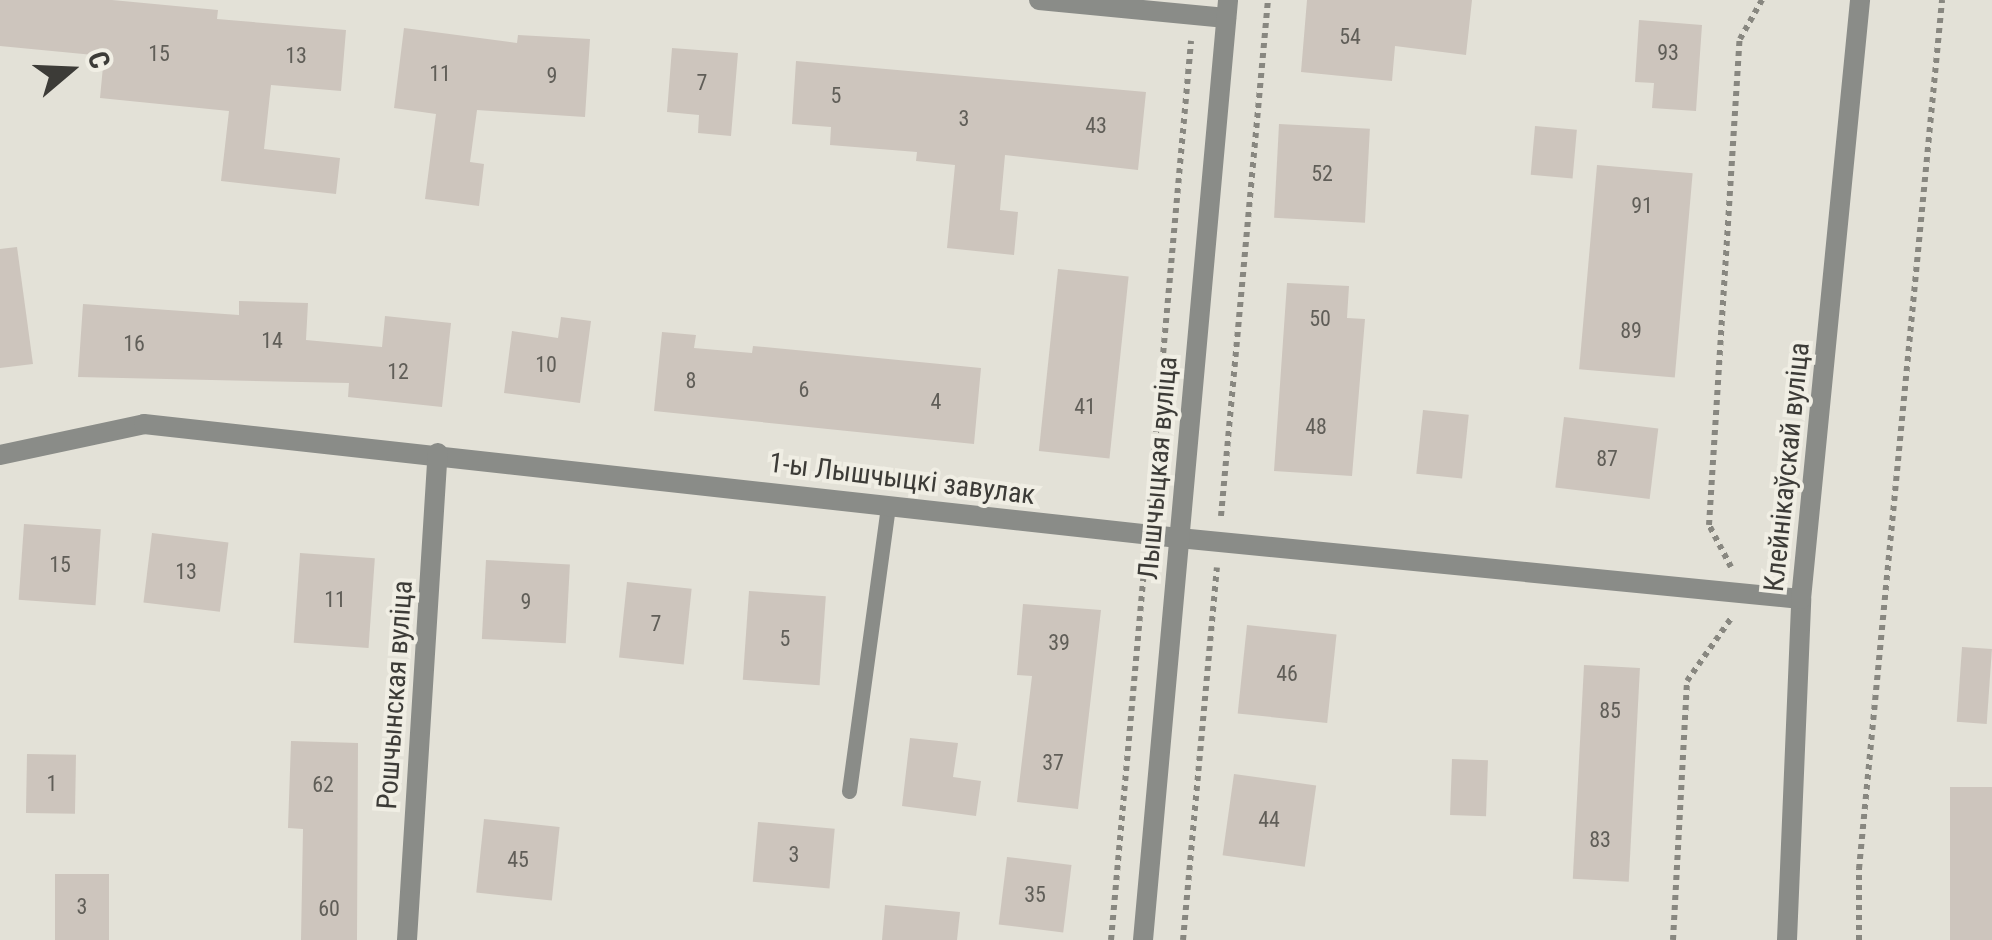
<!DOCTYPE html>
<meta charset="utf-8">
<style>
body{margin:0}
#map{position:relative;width:1992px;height:940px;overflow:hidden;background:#e3e1d7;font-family:"Roboto Condensed",sans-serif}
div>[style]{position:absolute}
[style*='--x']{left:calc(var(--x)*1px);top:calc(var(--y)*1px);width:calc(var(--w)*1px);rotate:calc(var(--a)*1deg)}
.building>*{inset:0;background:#cdc5bd;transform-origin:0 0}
.path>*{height:6px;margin-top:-3px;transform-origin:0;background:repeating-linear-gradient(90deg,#888780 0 5px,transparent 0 10px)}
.service>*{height:15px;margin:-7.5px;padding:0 7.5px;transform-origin:7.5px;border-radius:7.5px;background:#8a8c88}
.minor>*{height:20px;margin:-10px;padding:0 10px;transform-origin:10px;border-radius:10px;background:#8a8c88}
span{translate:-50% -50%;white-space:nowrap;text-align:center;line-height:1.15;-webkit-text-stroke:8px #f0eee4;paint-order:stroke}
.number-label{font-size:22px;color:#605e58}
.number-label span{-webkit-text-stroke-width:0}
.street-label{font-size:28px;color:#3c3b37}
.north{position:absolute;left:20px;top:20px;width:100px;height:100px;-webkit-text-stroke:8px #f0eee4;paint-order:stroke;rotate:71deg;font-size:28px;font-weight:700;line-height:40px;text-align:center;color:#3c3b37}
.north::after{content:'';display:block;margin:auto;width:35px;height:45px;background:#3c3b37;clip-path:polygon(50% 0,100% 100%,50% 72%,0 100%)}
</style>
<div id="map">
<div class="building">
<div style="clip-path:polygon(0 0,112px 0,218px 10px,217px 19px,346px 30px,341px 91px,271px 85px,264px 149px,340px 158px,336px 194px,221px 181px,229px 111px,100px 98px,104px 56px,0 46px)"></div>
<div style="clip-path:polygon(1307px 0,1472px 0,1466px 55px,1395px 46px,1392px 81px,1301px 72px)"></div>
<div style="clip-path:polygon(1639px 20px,1702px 25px,1696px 111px,1652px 108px,1654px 83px,1635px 82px)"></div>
<div style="clip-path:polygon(404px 28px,517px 43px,518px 35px,590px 39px,585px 117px,477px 110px,470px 162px,484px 164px,479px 206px,425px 199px,436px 114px,394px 108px)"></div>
<div style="clip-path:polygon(672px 48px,738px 53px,731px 136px,698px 133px,699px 115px,667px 112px)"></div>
<div style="clip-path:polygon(796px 61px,1146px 92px,1138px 170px,1005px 155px,1000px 210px,1018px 212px,1014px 255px,947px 248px,955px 165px,916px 161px,917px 152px,830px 145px,831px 127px,792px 124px)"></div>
<div style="left:1279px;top:124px;width:91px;height:94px;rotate:3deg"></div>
<div style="left:1535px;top:126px;width:42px;height:49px;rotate:5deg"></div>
<div style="left:1597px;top:165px;width:96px;height:205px;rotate:5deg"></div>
<div style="clip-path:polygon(17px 247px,33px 364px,0 368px,0 249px)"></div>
<div style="left:1058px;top:269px;width:71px;height:183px;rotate:6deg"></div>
<div style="clip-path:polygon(1287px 283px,1349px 286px,1347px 318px,1365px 319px,1352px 476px,1274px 471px)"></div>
<div style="clip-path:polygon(239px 301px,308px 303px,306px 340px,382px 347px,385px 316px,451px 323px,442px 407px,348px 397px,349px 383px,78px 377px,83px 304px,239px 315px)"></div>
<div style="clip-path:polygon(561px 317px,591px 321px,580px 403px,504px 393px,512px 331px,558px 338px)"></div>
<div style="clip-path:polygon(662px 332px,696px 335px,694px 348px,752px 353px,753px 346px,981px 368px,974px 444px,654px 411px)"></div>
<div style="left:1423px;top:410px;width:46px;height:64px;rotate:6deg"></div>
<div style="left:1564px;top:417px;width:95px;height:71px;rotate:7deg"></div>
<div style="left:24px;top:524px;width:77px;height:76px;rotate:4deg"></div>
<div style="left:152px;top:533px;width:77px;height:70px;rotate:7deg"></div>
<div style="left:300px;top:553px;width:75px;height:90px;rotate:4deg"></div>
<div style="left:486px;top:560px;width:84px;height:79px;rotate:3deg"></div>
<div style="left:627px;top:582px;width:65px;height:76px;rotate:6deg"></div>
<div style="left:749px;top:591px;width:77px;height:89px;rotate:4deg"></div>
<div style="clip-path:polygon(1023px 604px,1101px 610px,1078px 809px,1017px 802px,1032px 676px,1017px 675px)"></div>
<div style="left:1247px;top:625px;width:90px;height:89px;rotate:6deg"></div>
<div style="left:1962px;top:647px;width:30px;height:75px;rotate:4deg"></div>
<div style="left:1584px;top:665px;width:56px;height:214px;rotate:3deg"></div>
<div style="clip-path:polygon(910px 738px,958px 743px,953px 777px,981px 781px,976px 816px,902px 806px)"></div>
<div style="clip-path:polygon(291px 741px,358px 743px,357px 940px,301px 940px,303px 829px,288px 828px)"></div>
<div style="left:27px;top:754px;width:49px;height:59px;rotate:1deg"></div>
<div style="left:1452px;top:759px;width:36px;height:56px;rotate:2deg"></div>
<div style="left:1234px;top:774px;width:83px;height:82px;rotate:8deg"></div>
<div style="left:1950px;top:787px;width:42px;height:153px"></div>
<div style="left:484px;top:819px;width:76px;height:74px;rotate:6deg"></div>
<div style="left:758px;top:822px;width:77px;height:60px;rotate:5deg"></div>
<div style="left:1007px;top:857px;width:65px;height:68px;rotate:7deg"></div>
<div style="left:55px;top:874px;width:54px;height:66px"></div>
<div style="clip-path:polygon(885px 905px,960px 912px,957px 940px,882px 940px)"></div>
</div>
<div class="path">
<div style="--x:1149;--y:512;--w:473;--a:-84.9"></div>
<div style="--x:1221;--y:516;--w:518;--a:-84.8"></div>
<div style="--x:1731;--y:567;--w:47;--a:-117.6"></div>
<div style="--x:1709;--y:525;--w:487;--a:-86.4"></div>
<div style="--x:1740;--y:39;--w:45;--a:-60.6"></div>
<div style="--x:1111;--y:940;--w:383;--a:-84.9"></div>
<div style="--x:1183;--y:940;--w:374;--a:-84.8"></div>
<div style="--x:1673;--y:940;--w:259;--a:-86.9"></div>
<div style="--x:1687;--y:681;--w:78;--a:-54.9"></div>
<div style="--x:1859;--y:940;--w:71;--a:-90"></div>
<div style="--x:1859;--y:869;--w:873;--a:-84.54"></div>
</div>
<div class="service">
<div style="--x:849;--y:791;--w:289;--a:-82.2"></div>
</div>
<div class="minor">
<div style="--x:1039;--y:0;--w:188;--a:5.5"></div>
<div style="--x:0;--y:455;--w:147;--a:-12.1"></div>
<div style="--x:144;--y:424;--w:1041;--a:6.29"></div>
<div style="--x:1179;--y:538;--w:625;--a:5.6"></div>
<div style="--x:407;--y:940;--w:488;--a:-86.4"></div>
<div style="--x:1143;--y:940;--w:944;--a:-84.83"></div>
<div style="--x:1787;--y:940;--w:341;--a:-87.6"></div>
<div style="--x:1801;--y:599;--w:602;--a:-84.37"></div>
</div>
<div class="number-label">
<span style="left:1350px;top:37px">54</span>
<span style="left:1668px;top:53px">93</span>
<span style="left:159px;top:54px">15</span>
<span style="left:296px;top:56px">13</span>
<span style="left:440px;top:74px">11</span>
<span style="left:552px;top:76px">9</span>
<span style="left:702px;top:83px">7</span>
<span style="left:836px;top:96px">5</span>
<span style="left:964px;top:119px">3</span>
<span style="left:1096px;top:126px">43</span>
<span style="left:1322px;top:174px">52</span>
<span style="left:1642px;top:206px">91</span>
<span style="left:1320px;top:319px">50</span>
<span style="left:1631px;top:331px">89</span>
<span style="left:272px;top:341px">14</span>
<span style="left:134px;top:344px">16</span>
<span style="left:546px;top:365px">10</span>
<span style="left:398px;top:372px">12</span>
<span style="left:691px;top:381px">8</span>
<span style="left:804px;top:390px">6</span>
<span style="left:936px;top:402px">4</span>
<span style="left:1085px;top:407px">41</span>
<span style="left:1316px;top:427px">48</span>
<span style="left:1607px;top:459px">87</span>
<span style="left:60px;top:565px">15</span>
<span style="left:186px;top:572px">13</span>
<span style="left:335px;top:600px">11</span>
<span style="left:526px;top:602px">9</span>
<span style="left:656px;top:624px">7</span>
<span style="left:785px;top:639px">5</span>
<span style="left:1059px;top:643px">39</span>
<span style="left:1287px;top:674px">46</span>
<span style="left:1610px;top:711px">85</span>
<span style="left:1053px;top:763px">37</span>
<span style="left:52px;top:784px">1</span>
<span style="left:323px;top:785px">62</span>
<span style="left:1269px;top:820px">44</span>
<span style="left:1600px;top:840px">83</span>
<span style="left:794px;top:855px">3</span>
<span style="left:518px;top:860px">45</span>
<span style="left:1035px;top:895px">35</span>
<span style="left:82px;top:907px">3</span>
<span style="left:329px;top:909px">60</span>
</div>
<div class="street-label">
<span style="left:1787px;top:467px;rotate:-84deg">Клейнікаўскай вуліца</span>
<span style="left:1158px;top:468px;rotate:-85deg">Лышчыцкая вуліца</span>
<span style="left:902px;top:479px;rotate:7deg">1-ы Лышчыцкі завулак</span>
<span style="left:395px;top:695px;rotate:-86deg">Рошчынская вуліца</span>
</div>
<div class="north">С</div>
</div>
